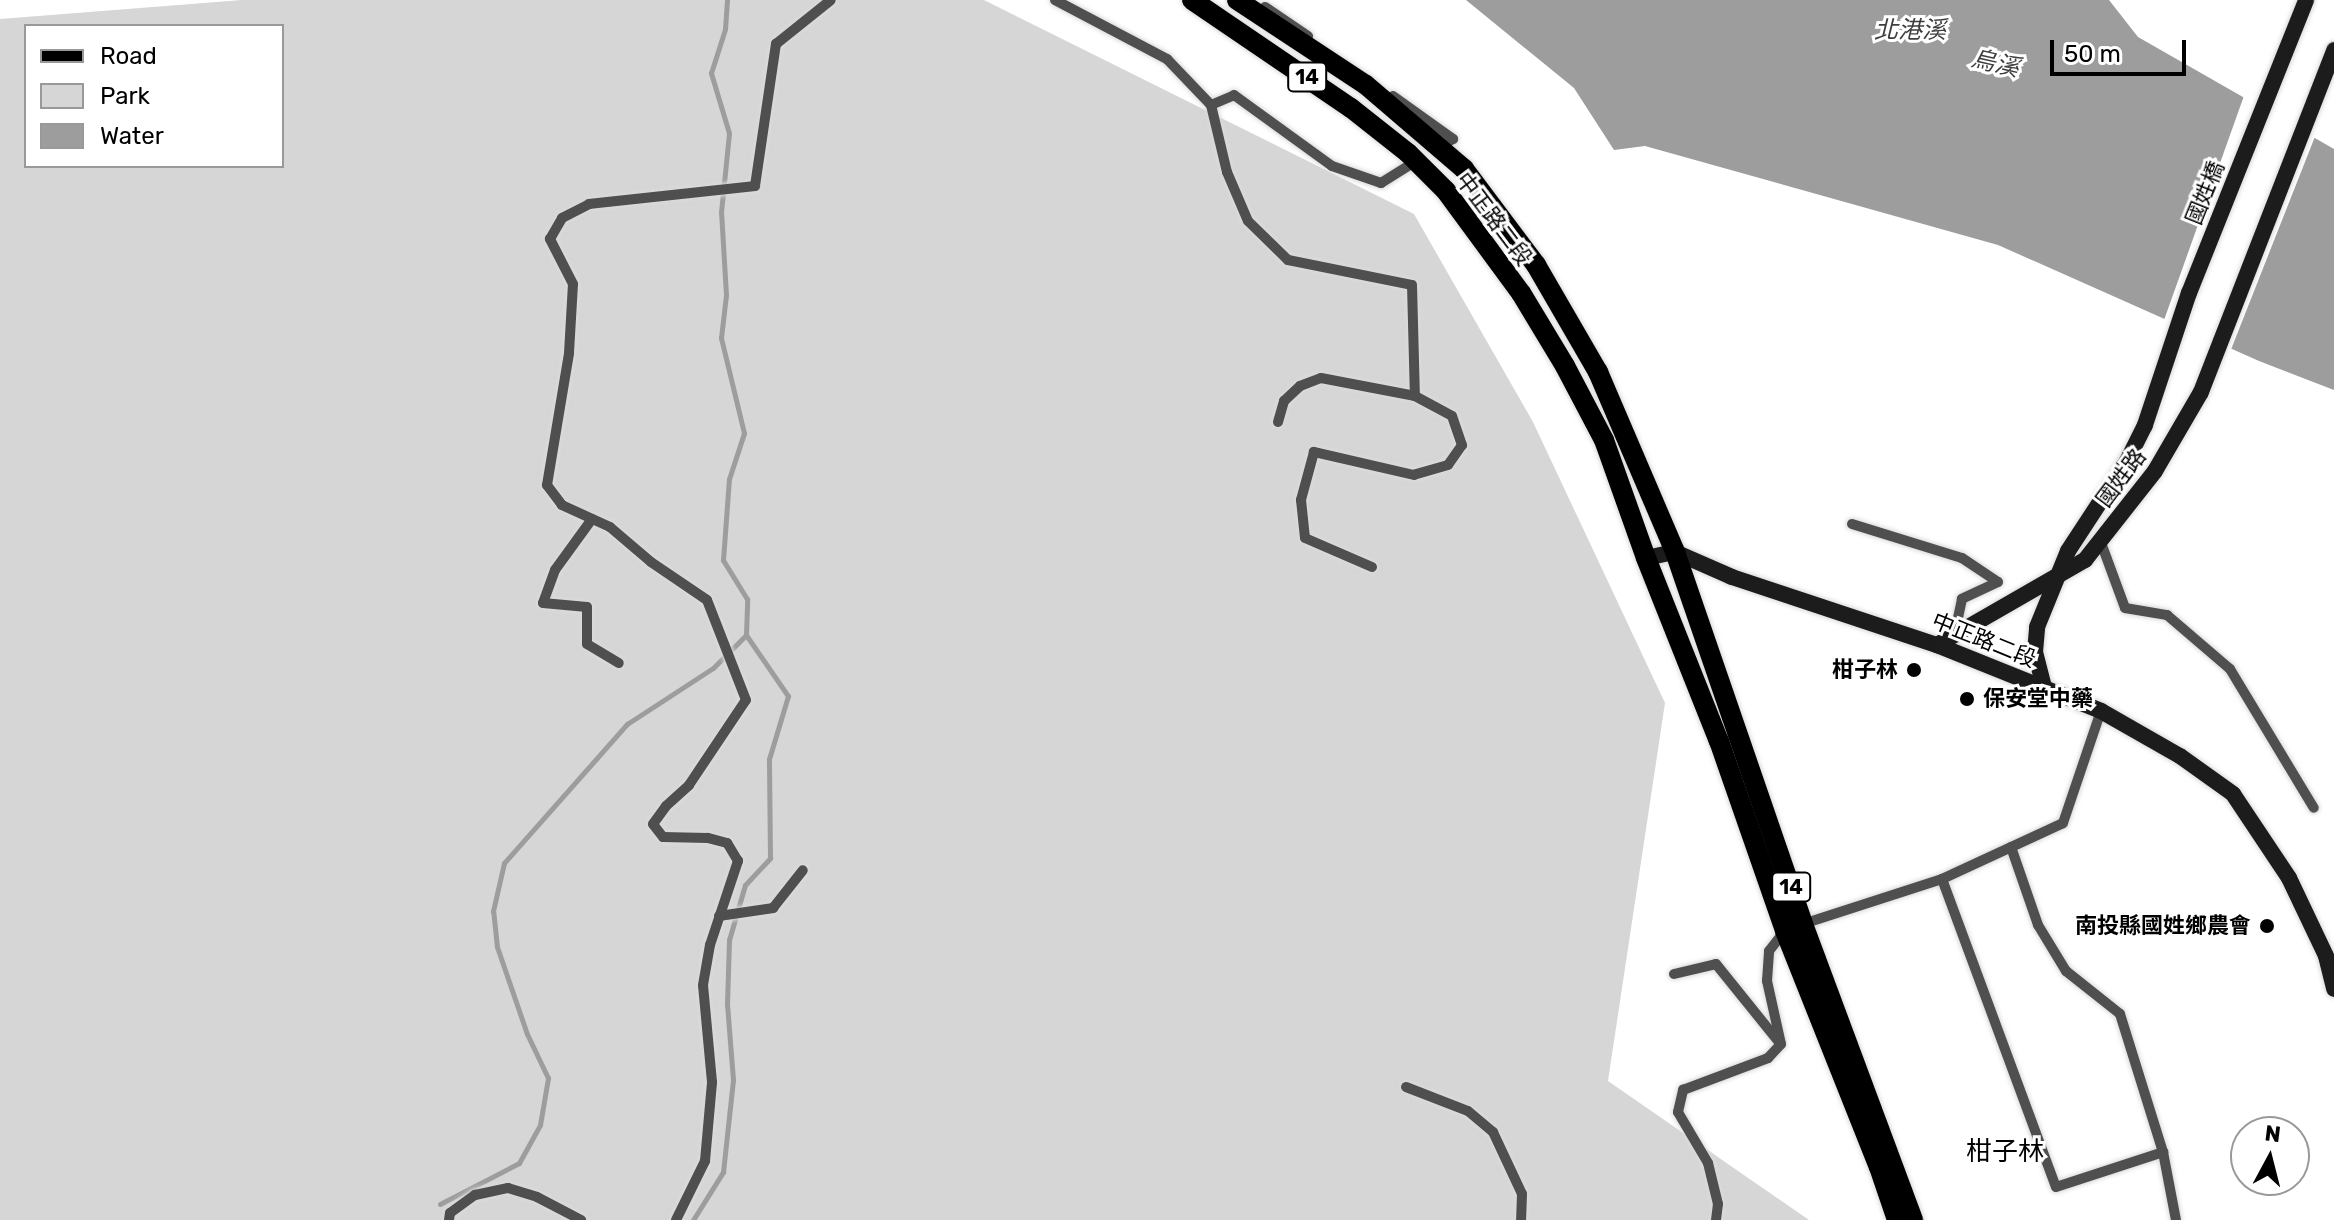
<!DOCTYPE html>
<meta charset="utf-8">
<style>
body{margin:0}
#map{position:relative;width:2334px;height:1220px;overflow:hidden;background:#fff;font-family:Rubik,"Noto Sans TC",sans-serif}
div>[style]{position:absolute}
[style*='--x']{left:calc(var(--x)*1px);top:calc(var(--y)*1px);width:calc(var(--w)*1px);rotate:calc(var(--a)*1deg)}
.green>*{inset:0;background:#d6d6d6}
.water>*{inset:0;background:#9d9d9d}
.pier>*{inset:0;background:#fff}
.stream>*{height:5px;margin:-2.5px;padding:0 2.5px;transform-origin:2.5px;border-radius:2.5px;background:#9d9d9d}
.roads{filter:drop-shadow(0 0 2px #dbdbdb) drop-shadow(0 0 2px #dbdbdb)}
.lane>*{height:10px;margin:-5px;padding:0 5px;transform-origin:5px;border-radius:5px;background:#4f4f4f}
.secondary>*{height:16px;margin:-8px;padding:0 8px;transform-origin:8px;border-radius:8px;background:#1c1c1c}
.primary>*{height:20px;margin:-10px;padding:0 10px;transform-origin:10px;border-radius:10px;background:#000}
.dots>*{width:22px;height:22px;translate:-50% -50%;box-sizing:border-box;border:4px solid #fff;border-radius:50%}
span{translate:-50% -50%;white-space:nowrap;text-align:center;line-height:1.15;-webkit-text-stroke:6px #fff;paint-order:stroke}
.shield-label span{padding:2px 6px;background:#fff;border:2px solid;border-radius:6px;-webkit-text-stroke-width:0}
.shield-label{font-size:20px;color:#000;font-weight:700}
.street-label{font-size:22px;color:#000}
.poi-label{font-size:22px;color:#000;font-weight:700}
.right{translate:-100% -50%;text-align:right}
.left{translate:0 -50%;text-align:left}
.water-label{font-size:24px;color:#3e3e3e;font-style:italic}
.quarter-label{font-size:26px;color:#000}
.legend{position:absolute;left:24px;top:24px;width:260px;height:144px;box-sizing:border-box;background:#fff;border:2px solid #999;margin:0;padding:10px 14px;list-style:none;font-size:24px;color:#000}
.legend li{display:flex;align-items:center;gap:16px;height:40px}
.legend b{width:40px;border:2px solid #999}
.north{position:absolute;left:2230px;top:1116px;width:80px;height:80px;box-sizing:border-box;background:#fff;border:2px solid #999;border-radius:50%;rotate:7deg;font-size:22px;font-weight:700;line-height:32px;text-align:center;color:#000}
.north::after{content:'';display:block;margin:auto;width:28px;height:36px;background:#000;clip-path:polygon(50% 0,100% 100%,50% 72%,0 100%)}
.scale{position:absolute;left:2050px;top:40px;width:136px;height:36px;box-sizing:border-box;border:4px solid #000;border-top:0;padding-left:10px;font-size:24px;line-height:28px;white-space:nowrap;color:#000;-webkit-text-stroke:6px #fff;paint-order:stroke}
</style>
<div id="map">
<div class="green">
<div style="clip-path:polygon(evenodd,242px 0,984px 0,1414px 214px,1533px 422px,1665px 703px,1608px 1081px,1809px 1220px,0 1220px,0 19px,242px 0,26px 26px,282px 26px,282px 166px,26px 166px,26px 26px)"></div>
</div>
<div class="water">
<div style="clip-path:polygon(1466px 0,2109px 0,2138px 37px,2334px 149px,2334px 390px,2259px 361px,1998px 245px,1645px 146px,1614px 150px,1574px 88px)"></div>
</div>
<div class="pier">
<div style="clip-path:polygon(2245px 93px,2316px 134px,2230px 352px,2163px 323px)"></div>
</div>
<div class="stream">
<div style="--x:440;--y:1204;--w:89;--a:-27.4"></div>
<div style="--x:519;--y:1163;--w:43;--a:-61.1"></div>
<div style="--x:540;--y:1125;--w:48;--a:-80.3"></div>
<div style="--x:548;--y:1078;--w:49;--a:-115.5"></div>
<div style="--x:527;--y:1034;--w:92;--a:-109"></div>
<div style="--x:497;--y:947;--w:36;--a:-96"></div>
<div style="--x:493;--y:911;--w:49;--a:-77.1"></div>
<div style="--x:504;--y:863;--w:186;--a:-48.5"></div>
<div style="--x:627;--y:724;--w:103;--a:-33.1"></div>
<div style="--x:713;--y:668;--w:47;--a:-45"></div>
<div style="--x:693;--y:1220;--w:57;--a:-58"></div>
<div style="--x:723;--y:1172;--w:93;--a:-83.8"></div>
<div style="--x:733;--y:1080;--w:76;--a:-94.5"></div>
<div style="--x:727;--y:1004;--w:64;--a:-88.2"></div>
<div style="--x:729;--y:940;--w:57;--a:-73.8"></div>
<div style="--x:745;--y:885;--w:37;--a:-47"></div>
<div style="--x:770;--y:858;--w:99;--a:-90.6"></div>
<div style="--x:769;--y:759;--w:66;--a:-73.2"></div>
<div style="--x:788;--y:696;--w:74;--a:-124.5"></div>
<div style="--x:746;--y:635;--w:36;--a:-88"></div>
<div style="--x:747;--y:599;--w:46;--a:-121.6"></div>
<div style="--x:723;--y:560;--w:81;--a:-85.8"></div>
<div style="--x:729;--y:479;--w:48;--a:-71.9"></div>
<div style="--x:744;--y:433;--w:98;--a:-103.6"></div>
<div style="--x:721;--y:338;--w:43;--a:-83.4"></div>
<div style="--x:726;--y:295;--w:83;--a:-93.4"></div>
<div style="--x:721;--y:212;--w:79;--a:-84.2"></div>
<div style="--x:729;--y:133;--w:63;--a:-106.7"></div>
<div style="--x:711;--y:73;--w:46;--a:-72.3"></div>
<div style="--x:725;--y:29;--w:29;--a:-86"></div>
</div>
<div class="roads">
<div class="lane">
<div style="--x:1055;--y:0;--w:127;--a:27.8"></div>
<div style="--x:1167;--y:59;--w:64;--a:46.3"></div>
<div style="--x:1211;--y:105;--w:69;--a:76.6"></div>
<div style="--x:1227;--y:172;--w:53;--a:66.8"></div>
<div style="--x:1248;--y:221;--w:56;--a:44.3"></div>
<div style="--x:1288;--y:260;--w:126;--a:11.4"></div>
<div style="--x:1412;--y:285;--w:111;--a:88.5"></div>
<div style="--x:1415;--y:396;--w:42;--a:28.4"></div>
<div style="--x:1452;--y:416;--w:31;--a:71"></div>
<div style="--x:1462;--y:445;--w:24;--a:125"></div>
<div style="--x:1448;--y:465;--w:35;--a:164"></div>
<div style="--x:1414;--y:475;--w:103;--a:-167"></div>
<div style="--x:1314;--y:452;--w:50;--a:105.2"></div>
<div style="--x:1301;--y:500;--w:38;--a:84"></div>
<div style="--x:1305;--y:538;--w:73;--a:23.4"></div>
<div style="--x:1265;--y:7;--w:52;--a:34"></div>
<div style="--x:1393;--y:96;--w:74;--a:35.6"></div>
<div style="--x:1453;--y:139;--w:16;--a:150"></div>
<div style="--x:1211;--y:105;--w:25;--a:-23"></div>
<div style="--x:1234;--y:95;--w:121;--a:35.9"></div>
<div style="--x:1332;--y:166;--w:52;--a:19.1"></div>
<div style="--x:1381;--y:183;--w:41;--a:-32.2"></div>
<div style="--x:1278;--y:422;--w:22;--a:-74"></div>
<div style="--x:1284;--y:401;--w:22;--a:-43"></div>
<div style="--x:1300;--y:386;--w:22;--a:-21"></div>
<div style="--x:1321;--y:378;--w:96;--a:10.8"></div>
<div style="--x:592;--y:519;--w:63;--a:126"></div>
<div style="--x:555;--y:570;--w:35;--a:110"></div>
<div style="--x:543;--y:603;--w:44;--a:5.2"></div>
<div style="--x:587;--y:607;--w:37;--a:90"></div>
<div style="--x:587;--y:644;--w:37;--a:31"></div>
<div style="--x:1852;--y:524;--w:115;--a:17.2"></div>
<div style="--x:1962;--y:558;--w:43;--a:33.7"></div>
<div style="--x:1998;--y:582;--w:40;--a:155"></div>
<div style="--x:1962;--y:599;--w:38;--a:102"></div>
<div style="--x:2100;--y:540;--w:72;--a:69.8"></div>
<div style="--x:2125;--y:608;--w:43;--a:9.5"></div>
<div style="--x:2167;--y:615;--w:83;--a:40.6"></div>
<div style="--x:2230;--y:669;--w:162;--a:58.9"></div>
<div style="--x:2011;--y:847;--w:83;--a:70.9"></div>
<div style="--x:2038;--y:925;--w:54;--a:58.7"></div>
<div style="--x:2066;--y:971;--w:69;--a:38.5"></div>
<div style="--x:2120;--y:1014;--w:145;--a:72.7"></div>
<div style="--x:1942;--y:879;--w:328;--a:69.7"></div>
<div style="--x:2056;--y:1187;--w:113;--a:-18.1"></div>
<div style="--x:2163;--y:1152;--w:69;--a:79.2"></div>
<div style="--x:719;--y:916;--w:55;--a:-8.4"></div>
<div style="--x:773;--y:908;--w:48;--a:-51.7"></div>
<div style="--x:1803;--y:924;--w:146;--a:-17.9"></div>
<div style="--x:1942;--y:879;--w:133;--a:-24.8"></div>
<div style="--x:2063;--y:823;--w:118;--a:-71.3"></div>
<div style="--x:1674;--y:974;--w:43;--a:-13.4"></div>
<div style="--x:1716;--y:964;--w:100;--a:51.1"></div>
<div style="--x:1406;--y:1087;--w:66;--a:21.2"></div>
<div style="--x:1468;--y:1111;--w:33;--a:40"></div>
<div style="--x:1493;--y:1132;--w:68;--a:64.9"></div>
<div style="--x:1522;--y:1194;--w:26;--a:92"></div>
<div style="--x:449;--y:1220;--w:7;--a:-82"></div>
<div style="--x:450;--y:1213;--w:31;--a:-36"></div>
<div style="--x:475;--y:1195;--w:34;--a:-12"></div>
<div style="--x:508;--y:1188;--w:30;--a:17"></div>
<div style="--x:537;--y:1197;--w:50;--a:27.6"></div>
<div style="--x:676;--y:1220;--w:66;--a:-63.8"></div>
<div style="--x:705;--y:1161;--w:79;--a:-84.9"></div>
<div style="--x:712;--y:1082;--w:97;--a:-95.3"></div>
<div style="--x:703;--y:985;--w:41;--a:-80.1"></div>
<div style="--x:710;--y:945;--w:89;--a:-71.6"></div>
<div style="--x:738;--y:861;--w:21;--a:-121"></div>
<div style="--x:727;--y:843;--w:20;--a:-165"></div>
<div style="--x:708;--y:838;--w:45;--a:-178.7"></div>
<div style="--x:663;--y:837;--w:16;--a:-128"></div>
<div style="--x:653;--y:824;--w:22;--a:-54"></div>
<div style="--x:666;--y:806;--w:31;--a:-42"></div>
<div style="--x:689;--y:785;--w:102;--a:-56.2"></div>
<div style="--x:746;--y:700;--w:107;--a:-111.3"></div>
<div style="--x:707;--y:600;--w:68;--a:-145.8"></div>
<div style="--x:651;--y:562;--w:54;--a:-139.5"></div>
<div style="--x:610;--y:527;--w:53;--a:-155.4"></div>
<div style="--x:562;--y:505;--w:25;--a:-127"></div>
<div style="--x:547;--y:485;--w:134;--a:-80.5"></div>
<div style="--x:569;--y:353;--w:69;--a:-86.7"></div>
<div style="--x:573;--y:284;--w:51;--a:-117.1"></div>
<div style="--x:550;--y:239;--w:24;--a:-60"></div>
<div style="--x:562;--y:218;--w:30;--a:-27"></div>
<div style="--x:589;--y:204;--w:167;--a:-6.2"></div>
<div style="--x:755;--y:186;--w:144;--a:-81.6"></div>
<div style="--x:776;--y:44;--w:70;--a:-38.7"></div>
<div style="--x:1716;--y:1220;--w:16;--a:-83"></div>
<div style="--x:1718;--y:1204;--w:42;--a:-103.7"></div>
<div style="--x:1708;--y:1163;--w:59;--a:-120.5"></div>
<div style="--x:1678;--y:1112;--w:23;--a:-77"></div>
<div style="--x:1683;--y:1090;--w:91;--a:-20.6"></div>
<div style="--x:1768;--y:1058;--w:19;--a:-47"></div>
<div style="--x:1781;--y:1044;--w:65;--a:-102.5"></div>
<div style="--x:1767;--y:981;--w:30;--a:-86"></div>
<div style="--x:1769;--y:951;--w:24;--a:-52"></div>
</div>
<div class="secondary">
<div style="--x:1646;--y:558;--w:30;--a:-12"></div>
<div style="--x:1675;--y:552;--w:62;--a:23.7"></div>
<div style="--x:1732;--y:577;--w:216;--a:18.4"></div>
<div style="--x:1937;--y:645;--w:177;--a:21.9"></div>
<div style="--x:2101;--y:711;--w:91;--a:29.7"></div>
<div style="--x:2180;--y:756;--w:65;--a:35.6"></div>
<div style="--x:2233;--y:794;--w:101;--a:56.3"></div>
<div style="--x:2289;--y:878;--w:86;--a:64.6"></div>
<div style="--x:2326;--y:956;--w:34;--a:76"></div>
<div style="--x:1937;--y:645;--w:171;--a:-29.9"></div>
<div style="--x:2085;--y:560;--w:113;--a:-51.8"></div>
<div style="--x:2155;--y:471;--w:91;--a:-59.8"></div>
<div style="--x:2201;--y:392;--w:367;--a:-68.7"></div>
<div style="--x:2045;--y:691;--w:40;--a:-104.4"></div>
<div style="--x:2035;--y:652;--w:25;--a:-85"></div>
<div style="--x:2037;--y:627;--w:82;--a:-67.8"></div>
<div style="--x:2068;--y:551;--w:108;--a:-56.8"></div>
<div style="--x:2127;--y:461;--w:40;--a:-63.4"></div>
<div style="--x:2145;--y:425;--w:139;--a:-71.6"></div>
<div style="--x:2189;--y:293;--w:315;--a:-68.2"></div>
</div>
<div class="primary">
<div style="--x:1192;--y:0;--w:192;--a:34.2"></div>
<div style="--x:1351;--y:108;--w:73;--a:38.3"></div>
<div style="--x:1408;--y:153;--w:54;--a:45"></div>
<div style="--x:1446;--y:191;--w:127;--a:53.7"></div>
<div style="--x:1521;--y:293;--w:85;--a:58.9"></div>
<div style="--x:1565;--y:366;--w:84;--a:62.2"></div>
<div style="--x:1604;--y:440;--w:125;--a:70.4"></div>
<div style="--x:1646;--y:558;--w:197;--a:68.3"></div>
<div style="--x:1719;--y:741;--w:201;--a:70.8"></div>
<div style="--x:1785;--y:931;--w:254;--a:68.3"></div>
<div style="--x:1879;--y:1167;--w:56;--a:71.2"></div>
<div style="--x:1237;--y:0;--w:154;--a:33.4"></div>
<div style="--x:1366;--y:85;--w:129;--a:40.6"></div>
<div style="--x:1464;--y:169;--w:120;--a:53.1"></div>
<div style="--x:1536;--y:265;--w:124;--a:59.9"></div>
<div style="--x:1598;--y:372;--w:196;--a:66.8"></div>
<div style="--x:1675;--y:552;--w:393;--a:71"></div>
<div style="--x:1803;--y:924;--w:316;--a:69.6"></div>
</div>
</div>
<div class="dots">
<div style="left:1914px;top:670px;background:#000"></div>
<div style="left:1967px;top:699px;background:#000"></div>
<div style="left:2267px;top:926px;background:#000"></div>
</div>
<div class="shield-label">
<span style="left:1307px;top:77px">14</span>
<span style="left:1791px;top:887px">14</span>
</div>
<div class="street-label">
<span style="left:2205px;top:193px;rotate:-68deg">國姓橋</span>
<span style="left:1494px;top:219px;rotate:53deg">中正路二段</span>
<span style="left:2121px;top:478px;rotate:-53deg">國姓路</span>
<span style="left:1984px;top:640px;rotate:22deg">中正路二段</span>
</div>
<div class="poi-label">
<span class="right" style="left:1898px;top:670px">柑子林</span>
<span class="left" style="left:1983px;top:699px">保安堂中藥</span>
<span class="right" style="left:2251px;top:926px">南投縣國姓鄉農會</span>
</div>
<div class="water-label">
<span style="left:1910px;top:31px">北港溪</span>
<span style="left:1995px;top:64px;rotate:13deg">烏溪</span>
</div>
<div class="quarter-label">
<span style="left:2005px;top:1152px">柑子林</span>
</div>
<ul class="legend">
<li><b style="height:10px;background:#000"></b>Road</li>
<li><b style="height:22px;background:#d6d6d6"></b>Park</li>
<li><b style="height:22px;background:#9d9d9d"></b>Water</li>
</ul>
<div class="north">N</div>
<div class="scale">50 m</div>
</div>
